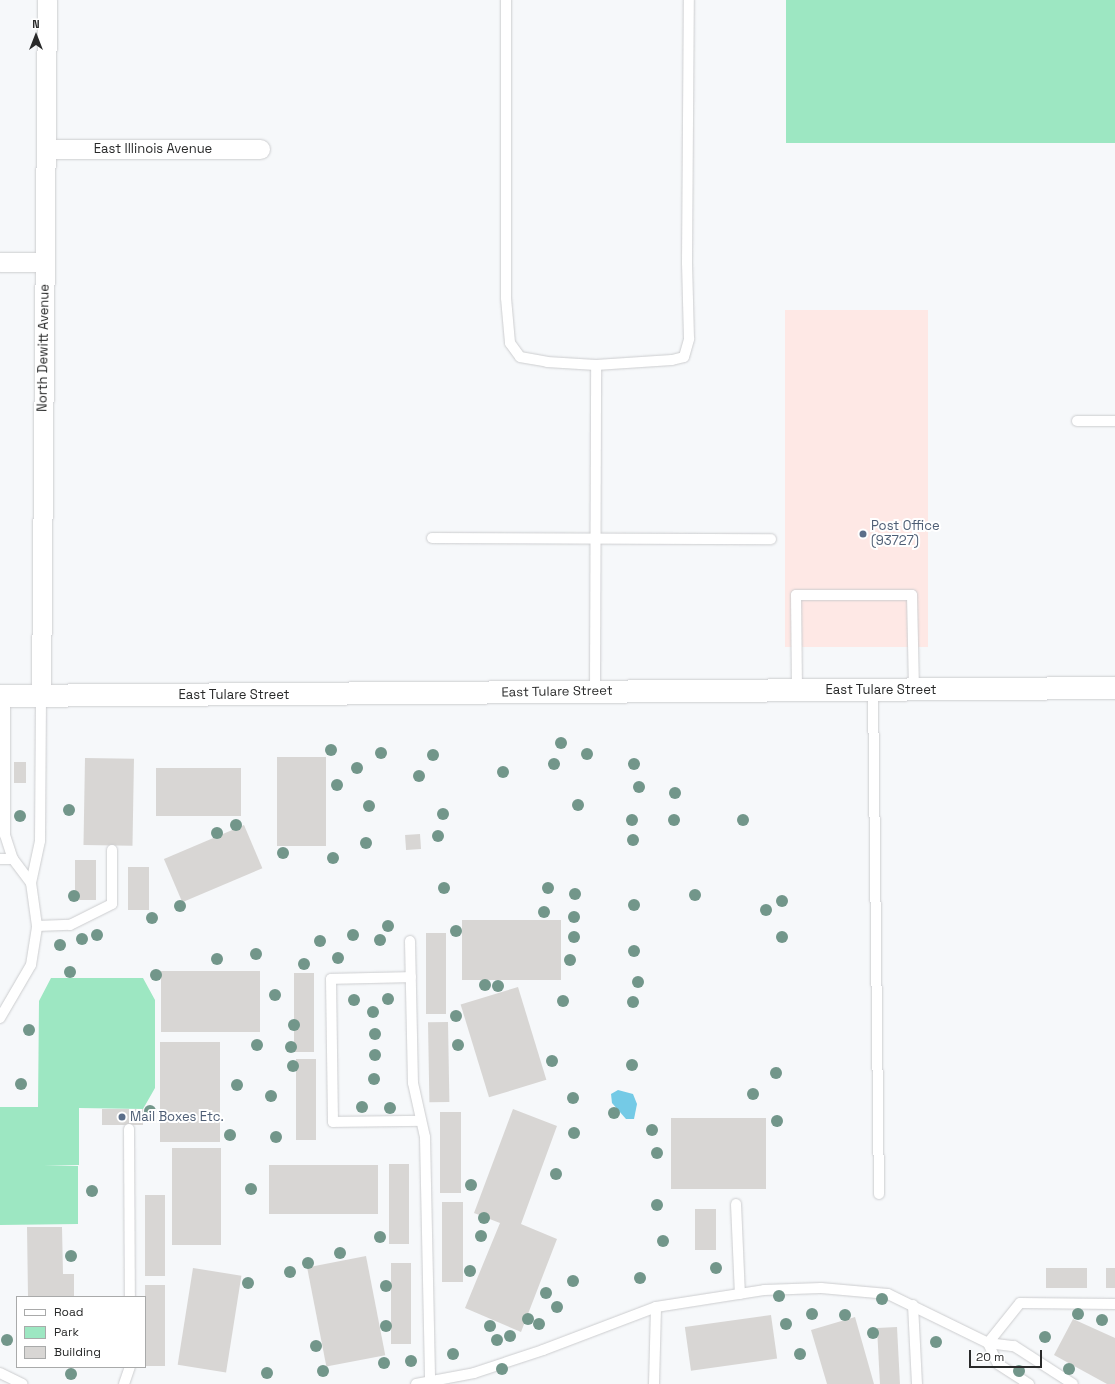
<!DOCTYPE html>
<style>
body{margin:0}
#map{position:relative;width:1115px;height:1384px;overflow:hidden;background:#f6f8fa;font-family:"Space Grotesk",sans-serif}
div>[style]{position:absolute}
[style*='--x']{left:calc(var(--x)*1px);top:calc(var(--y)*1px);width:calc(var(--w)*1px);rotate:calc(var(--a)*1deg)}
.commercial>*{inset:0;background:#fee8e5;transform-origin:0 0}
.green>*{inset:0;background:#9de7c2;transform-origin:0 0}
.water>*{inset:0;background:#74cae6}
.building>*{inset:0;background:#d8d6d4;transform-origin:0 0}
.roads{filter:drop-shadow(0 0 1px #cccdcf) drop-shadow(0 0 1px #cccdcf)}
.service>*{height:10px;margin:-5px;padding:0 5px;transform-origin:5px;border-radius:5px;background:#fff}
.minor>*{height:19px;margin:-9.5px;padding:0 9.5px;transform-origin:9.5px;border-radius:9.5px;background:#fff}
.secondary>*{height:22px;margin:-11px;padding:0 11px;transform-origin:11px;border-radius:11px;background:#fff}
.trees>*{width:12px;height:12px;margin:-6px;border-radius:50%;background:#72968a}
.dots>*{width:11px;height:11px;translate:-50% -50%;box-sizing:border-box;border:2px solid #fff;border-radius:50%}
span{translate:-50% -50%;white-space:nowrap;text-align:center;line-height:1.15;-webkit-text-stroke:4px #fff;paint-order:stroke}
.street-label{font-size:13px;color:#292a2a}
.service-label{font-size:13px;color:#4e5e75}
.left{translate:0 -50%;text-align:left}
.legend{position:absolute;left:16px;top:1296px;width:130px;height:72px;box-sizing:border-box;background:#fff;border:1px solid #a9aaaa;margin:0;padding:5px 7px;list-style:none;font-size:12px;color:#292a2a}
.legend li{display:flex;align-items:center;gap:8px;height:20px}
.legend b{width:20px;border:1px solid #a9aaaa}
.north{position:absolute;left:16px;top:16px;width:40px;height:40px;-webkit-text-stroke:3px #fff;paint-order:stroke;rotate:0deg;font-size:11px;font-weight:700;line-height:16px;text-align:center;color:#292a2a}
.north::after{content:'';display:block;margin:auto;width:14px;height:18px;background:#292a2a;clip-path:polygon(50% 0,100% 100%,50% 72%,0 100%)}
.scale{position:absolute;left:969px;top:1350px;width:73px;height:18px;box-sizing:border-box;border:2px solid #292a2a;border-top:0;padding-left:5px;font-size:12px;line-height:14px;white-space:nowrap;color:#292a2a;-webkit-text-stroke:3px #fff;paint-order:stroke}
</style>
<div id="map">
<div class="commercial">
<div style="left:785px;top:310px;width:143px;height:337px"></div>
</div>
<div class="green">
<div style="left:786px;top:0;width:329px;height:143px"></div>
<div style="clip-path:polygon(51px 978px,143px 978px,155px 1000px,155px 1088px,143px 1109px,79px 1108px,79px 1165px,44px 1165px,78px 1166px,78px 1224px,0 1225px,0 1107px,38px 1107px,39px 1001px)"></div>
</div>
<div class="water">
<div style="clip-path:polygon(618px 1090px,633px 1094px,637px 1104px,634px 1119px,626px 1119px,612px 1103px,611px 1094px)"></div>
</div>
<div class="building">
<div style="left:277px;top:757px;width:49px;height:89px"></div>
<div style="left:85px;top:758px;width:49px;height:87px;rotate:1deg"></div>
<div style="left:14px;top:762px;width:12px;height:21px"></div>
<div style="left:156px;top:768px;width:85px;height:48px"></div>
<div style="left:244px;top:825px;width:47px;height:87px;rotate:67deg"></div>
<div style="left:420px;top:834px;width:15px;height:15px;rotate:86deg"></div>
<div style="left:75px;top:860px;width:21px;height:40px"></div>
<div style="left:128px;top:867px;width:21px;height:43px"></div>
<div style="left:462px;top:920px;width:99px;height:60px"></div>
<div style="left:426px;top:933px;width:20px;height:81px"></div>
<div style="left:161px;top:971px;width:99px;height:61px"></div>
<div style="left:294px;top:973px;width:20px;height:79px"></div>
<div style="left:518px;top:987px;width:97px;height:60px;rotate:73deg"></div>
<div style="left:448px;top:1022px;width:80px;height:20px;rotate:89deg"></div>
<div style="left:160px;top:1042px;width:60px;height:100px"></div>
<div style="left:296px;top:1059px;width:20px;height:81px"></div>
<div style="left:102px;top:1109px;width:41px;height:16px"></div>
<div style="clip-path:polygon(513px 1109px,557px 1126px,521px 1224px,557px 1239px,521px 1332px,465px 1308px,500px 1223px,474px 1213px)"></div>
<div style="left:440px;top:1112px;width:21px;height:81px"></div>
<div style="left:671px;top:1118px;width:95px;height:71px"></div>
<div style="left:172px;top:1148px;width:49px;height:97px"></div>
<div style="left:389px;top:1164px;width:20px;height:80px"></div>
<div style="left:269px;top:1165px;width:109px;height:49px"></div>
<div style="left:145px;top:1195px;width:20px;height:81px"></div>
<div style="left:442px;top:1202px;width:21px;height:80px"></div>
<div style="left:695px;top:1209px;width:21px;height:41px"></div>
<div style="clip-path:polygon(27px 1227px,62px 1227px,63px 1274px,74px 1274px,74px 1297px,28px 1297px)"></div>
<div style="left:366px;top:1256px;width:101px;height:60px;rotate:79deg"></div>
<div style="left:391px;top:1263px;width:20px;height:81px"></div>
<div style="left:193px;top:1268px;width:49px;height:98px;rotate:9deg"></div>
<div style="left:1046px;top:1268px;width:41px;height:20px"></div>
<div style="left:1106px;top:1268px;width:9px;height:20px"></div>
<div style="left:145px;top:1285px;width:20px;height:81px"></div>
<div style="left:771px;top:1315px;width:44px;height:87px;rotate:82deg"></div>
<div style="clip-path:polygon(855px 1317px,874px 1384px,827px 1384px,811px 1330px)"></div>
<div style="clip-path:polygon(1073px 1319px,1115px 1338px,1115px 1384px,1107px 1384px,1054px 1355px)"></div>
<div style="left:897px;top:1327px;width:57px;height:20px;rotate:87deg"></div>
</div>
<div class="roads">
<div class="service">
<div style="--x:506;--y:0;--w:298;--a:90"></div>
<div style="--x:506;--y:298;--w:45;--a:84.9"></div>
<div style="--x:510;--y:343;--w:17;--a:54"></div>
<div style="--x:520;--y:357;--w:27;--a:10"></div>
<div style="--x:547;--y:362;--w:49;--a:3.5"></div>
<div style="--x:596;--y:365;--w:76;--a:-3.8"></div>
<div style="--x:672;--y:360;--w:12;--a:-14"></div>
<div style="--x:684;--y:357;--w:19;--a:-74"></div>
<div style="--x:689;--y:339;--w:76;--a:-91.5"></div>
<div style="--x:687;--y:263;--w:263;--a:-89.6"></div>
<div style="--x:1077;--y:421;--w:38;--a:0"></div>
<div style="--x:432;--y:538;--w:339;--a:0.2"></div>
<div style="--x:797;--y:689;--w:94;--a:-90.6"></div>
<div style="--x:796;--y:595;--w:116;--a:0"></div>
<div style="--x:912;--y:595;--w:95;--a:88.8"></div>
<div style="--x:873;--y:690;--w:504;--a:89.32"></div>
<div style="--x:595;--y:692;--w:327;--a:-89.8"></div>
<div style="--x:5;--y:696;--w:139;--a:90"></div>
<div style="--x:5;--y:835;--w:25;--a:72"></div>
<div style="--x:13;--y:859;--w:30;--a:53"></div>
<div style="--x:31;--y:883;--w:43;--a:-77.9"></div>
<div style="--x:40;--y:841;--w:145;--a:-89.6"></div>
<div style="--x:0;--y:859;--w:13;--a:0"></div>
<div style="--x:37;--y:926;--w:33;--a:-2"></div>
<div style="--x:70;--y:925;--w:47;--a:-26.6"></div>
<div style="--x:112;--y:904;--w:54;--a:-90"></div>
<div style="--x:410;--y:941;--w:142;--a:88.8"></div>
<div style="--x:413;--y:1083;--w:55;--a:77.5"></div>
<div style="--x:425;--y:1137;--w:243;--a:88.8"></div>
<div style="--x:411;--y:977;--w:80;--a:178.6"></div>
<div style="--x:331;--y:979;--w:143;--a:89.2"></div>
<div style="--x:333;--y:1122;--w:88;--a:-0.7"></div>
<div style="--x:0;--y:1018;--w:61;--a:-59.7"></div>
<div style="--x:31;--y:965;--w:39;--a:-81"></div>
<div style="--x:37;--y:926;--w:43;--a:-97.9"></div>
<div style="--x:129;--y:1129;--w:168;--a:89.7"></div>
<div style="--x:736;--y:1204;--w:90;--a:87.5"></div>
<div style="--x:913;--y:1305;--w:79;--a:87.1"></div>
<div style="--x:988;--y:1343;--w:51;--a:-51.3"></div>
<div style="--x:1020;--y:1303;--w:95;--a:0.6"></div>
<div style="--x:988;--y:1343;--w:23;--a:65"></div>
<div style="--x:998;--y:1364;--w:37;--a:33"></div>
<div style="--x:0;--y:1373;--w:25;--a:26"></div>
<div style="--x:124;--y:1384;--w:18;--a:-71"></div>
<div style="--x:416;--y:1384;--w:59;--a:-10.7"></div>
<div style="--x:474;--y:1373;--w:73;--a:-18.4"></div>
<div style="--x:543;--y:1350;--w:121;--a:-20.8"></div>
<div style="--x:656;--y:1307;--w:109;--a:-8.9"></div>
<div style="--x:764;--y:1290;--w:57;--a:-2"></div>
<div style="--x:821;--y:1288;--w:67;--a:5.1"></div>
<div style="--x:888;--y:1294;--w:111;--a:26.1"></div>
<div style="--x:988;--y:1343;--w:26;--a:7"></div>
<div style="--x:1014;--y:1346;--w:70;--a:32.8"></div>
<div style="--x:654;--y:1384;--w:77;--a:-88.5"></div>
</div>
<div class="minor">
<div style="--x:46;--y:149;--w:214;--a:0"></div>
<div style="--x:0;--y:262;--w:45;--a:0"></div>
<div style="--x:41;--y:696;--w:696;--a:-89.51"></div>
</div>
<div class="secondary">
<div style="--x:0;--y:696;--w:1115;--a:-0.41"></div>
</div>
</div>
<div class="trees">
<div style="left:561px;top:743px"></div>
<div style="left:331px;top:750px"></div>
<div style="left:381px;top:753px"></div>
<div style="left:587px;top:754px"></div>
<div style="left:433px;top:755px"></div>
<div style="left:554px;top:764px"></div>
<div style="left:634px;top:764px"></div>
<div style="left:357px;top:768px"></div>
<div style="left:503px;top:772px"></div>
<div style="left:419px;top:776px"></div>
<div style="left:337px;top:785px"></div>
<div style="left:639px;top:787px"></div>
<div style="left:675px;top:793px"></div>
<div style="left:578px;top:805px"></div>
<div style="left:369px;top:806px"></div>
<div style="left:69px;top:810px"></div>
<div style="left:443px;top:814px"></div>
<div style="left:20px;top:816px"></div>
<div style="left:632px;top:820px"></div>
<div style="left:674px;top:820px"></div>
<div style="left:743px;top:820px"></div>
<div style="left:236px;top:825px"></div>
<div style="left:217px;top:833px"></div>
<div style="left:438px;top:836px"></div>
<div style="left:633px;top:840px"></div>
<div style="left:366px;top:843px"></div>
<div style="left:283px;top:853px"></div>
<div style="left:333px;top:858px"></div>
<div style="left:444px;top:888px"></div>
<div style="left:548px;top:888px"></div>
<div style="left:575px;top:894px"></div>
<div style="left:695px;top:895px"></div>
<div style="left:74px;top:896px"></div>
<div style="left:782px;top:901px"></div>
<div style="left:634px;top:905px"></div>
<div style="left:180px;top:906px"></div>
<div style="left:766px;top:910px"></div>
<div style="left:544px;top:912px"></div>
<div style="left:574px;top:917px"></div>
<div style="left:152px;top:918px"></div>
<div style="left:388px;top:926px"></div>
<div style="left:456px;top:931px"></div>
<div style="left:97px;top:935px"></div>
<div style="left:353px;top:935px"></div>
<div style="left:574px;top:937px"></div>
<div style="left:782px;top:937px"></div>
<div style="left:82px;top:939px"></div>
<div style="left:380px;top:940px"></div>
<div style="left:320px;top:941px"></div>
<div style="left:60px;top:945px"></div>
<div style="left:634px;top:951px"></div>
<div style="left:256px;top:954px"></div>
<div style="left:338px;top:958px"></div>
<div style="left:217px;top:959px"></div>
<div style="left:570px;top:960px"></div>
<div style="left:304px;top:964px"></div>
<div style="left:70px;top:972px"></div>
<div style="left:156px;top:975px"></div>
<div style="left:638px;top:982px"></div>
<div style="left:485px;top:985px"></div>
<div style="left:498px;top:986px"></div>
<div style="left:275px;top:995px"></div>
<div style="left:388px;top:999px"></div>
<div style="left:354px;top:1000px"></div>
<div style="left:563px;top:1001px"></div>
<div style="left:633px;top:1002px"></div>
<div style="left:373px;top:1012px"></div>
<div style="left:456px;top:1016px"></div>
<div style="left:294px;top:1025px"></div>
<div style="left:29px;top:1030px"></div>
<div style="left:375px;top:1034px"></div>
<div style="left:257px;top:1045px"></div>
<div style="left:458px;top:1045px"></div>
<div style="left:291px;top:1047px"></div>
<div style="left:375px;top:1055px"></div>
<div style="left:552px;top:1061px"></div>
<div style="left:632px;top:1065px"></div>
<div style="left:293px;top:1066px"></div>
<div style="left:776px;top:1073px"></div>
<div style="left:374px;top:1079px"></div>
<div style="left:21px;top:1084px"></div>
<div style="left:237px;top:1085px"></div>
<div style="left:753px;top:1094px"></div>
<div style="left:271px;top:1096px"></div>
<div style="left:573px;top:1098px"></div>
<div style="left:362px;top:1107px"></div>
<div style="left:390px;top:1108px"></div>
<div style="left:150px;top:1111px"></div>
<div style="left:614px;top:1113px"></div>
<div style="left:777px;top:1121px"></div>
<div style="left:652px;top:1130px"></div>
<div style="left:574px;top:1133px"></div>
<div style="left:230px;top:1135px"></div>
<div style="left:276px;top:1137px"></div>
<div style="left:657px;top:1153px"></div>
<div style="left:556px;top:1174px"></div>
<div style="left:471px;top:1185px"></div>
<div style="left:251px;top:1189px"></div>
<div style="left:92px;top:1191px"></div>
<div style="left:657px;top:1205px"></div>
<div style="left:484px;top:1218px"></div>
<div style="left:481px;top:1236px"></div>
<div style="left:380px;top:1237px"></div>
<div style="left:663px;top:1241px"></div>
<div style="left:340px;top:1253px"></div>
<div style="left:71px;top:1256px"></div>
<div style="left:308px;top:1263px"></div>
<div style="left:716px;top:1268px"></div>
<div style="left:470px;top:1271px"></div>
<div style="left:290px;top:1272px"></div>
<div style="left:640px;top:1278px"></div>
<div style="left:573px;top:1281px"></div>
<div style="left:248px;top:1283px"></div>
<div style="left:386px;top:1286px"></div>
<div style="left:546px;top:1293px"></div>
<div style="left:779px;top:1296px"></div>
<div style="left:882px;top:1299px"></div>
<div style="left:557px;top:1307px"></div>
<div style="left:812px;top:1314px"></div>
<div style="left:1078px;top:1314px"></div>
<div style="left:845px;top:1315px"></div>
<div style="left:528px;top:1319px"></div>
<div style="left:1102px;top:1320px"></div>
<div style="left:539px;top:1324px"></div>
<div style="left:786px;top:1324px"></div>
<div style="left:386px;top:1326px"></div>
<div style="left:490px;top:1326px"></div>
<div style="left:873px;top:1333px"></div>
<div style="left:510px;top:1336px"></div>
<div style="left:1045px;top:1337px"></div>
<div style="left:7px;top:1340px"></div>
<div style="left:497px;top:1340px"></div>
<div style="left:936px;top:1342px"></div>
<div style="left:316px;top:1346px"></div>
<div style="left:453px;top:1354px"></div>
<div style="left:800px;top:1354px"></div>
<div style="left:411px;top:1361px"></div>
<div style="left:384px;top:1363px"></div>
<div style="left:502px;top:1369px"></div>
<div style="left:1069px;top:1369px"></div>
<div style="left:323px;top:1371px"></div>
<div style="left:1019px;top:1371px"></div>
<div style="left:267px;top:1373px"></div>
<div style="left:71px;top:1374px"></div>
</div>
<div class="dots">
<div style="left:863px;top:534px;background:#5c6f8a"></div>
<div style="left:122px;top:1117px;background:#5c6f8a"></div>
</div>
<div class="street-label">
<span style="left:153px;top:149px">East Illinois Avenue</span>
<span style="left:44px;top:348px;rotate:-89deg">North Dewitt Avenue</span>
<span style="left:881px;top:690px">East Tulare Street</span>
<span style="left:557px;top:692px;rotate:-1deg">East Tulare Street</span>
<span style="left:234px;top:695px">East Tulare Street</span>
</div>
<div class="service-label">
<span class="left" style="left:871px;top:534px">Post Office<br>(93727)</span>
<span class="left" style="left:130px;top:1117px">Mail Boxes Etc.</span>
</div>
<ul class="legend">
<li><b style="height:5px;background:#fff"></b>Road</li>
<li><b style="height:11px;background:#9de7c2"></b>Park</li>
<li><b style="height:11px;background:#d8d6d4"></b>Building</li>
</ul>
<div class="north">N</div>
<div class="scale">20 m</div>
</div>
